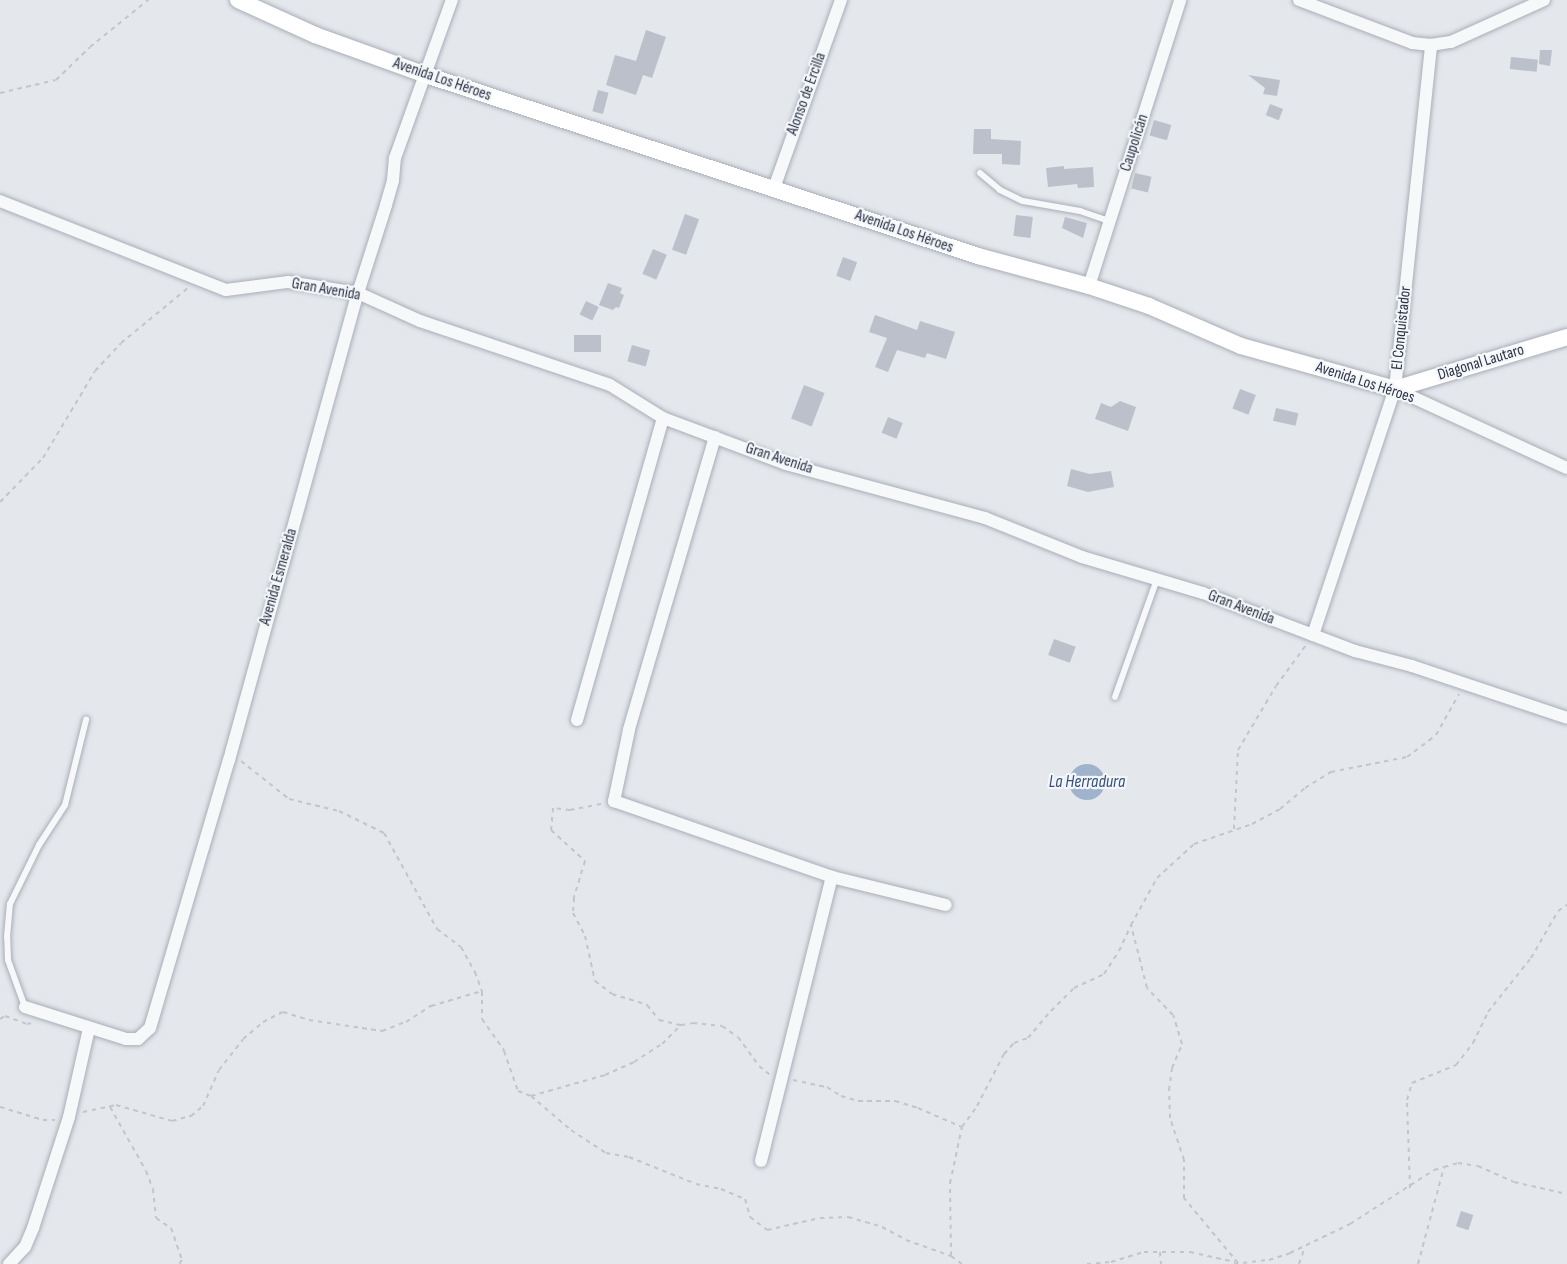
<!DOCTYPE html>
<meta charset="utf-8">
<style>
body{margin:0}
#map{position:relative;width:1567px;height:1264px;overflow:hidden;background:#e4e7ec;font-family:"Sofia Sans Condensed",sans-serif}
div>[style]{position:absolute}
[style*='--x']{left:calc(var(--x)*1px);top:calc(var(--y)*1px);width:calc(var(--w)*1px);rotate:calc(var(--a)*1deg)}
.water>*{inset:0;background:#9fb4cc}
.round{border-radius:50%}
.building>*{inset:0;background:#bbc0ca;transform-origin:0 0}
.path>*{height:2px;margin-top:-1px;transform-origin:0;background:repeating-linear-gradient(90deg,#c2c5cb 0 4.5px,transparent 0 9px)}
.roads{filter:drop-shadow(0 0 2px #a9aeb7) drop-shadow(0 0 2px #a9aeb7)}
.lane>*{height:6px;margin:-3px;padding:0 3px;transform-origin:3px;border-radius:3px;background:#f7f8fa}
.street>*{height:12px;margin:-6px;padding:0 6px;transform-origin:6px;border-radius:6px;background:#f7f8fa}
.secondary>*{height:16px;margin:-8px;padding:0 8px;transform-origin:8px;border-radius:8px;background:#fff}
span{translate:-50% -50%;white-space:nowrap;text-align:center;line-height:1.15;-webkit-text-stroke:4.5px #f4f6f9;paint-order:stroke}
.street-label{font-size:16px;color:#2b3445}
.water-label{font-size:18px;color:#34527a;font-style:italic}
</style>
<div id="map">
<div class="water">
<div class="round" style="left:1069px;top:764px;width:36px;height:36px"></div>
</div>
<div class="building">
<div style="clip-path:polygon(646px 30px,666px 37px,652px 78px,643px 75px,636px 95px,606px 85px,615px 55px,636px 61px)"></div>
<div style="clip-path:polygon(1540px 50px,1552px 50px,1550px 66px,1539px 64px)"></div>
<div style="left:1511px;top:57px;width:27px;height:12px;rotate:6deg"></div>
<div style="clip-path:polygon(1248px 75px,1280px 80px,1277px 96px,1263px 94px,1265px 88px)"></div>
<div style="left:598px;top:90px;width:11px;height:22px;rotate:15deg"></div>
<div style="left:1270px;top:104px;width:14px;height:12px;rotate:21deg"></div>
<div style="left:1154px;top:120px;width:18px;height:16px;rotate:16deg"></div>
<div style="clip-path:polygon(974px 129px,991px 129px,991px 139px,1021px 141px,1020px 165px,1002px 164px,1002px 154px,973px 154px)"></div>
<div style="clip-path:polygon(1064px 166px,1064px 169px,1093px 167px,1094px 187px,1078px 188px,1077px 184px,1048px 187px,1046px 168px)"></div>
<div style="left:1135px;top:173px;width:17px;height:16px;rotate:13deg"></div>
<div style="left:685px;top:214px;width:15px;height:38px;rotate:20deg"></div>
<div style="left:1016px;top:215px;width:17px;height:21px;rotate:7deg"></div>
<div style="clip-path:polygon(1065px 217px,1087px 223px,1083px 238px,1062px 228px)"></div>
<div style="left:653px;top:249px;width:15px;height:27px;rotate:23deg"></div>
<div style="left:843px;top:257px;width:15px;height:20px;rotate:20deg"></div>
<div style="clip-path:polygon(608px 283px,622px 288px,620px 293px,624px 295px,619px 308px,616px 307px,613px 310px,599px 305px)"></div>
<div style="left:586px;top:301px;width:14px;height:15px;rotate:25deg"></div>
<div style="clip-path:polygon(875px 315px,917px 330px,920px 321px,955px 332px,946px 359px,927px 353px,925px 358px,897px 350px,888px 372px,875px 367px,887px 338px,869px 332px)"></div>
<div style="left:574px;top:335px;width:27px;height:17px"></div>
<div style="left:632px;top:345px;width:19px;height:17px;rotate:16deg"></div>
<div style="left:804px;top:385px;width:22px;height:36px;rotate:21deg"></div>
<div style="left:1240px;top:389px;width:17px;height:21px;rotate:21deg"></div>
<div style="clip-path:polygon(1120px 401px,1136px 407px,1128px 431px,1095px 419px,1101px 403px,1111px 407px)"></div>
<div style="left:1276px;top:408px;width:23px;height:13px;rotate:13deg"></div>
<div style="left:888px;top:417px;width:16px;height:17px;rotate:22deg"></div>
<div style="clip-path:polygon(1071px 469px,1090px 474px,1111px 471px,1114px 487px,1088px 492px,1067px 486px)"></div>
<div style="left:1054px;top:639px;width:23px;height:17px;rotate:20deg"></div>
<div style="left:1461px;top:1211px;width:13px;height:16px;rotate:18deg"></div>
</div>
<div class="path">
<div style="--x:0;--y:93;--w:57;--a:-13.1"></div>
<div style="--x:56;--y:80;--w:47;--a:-44.1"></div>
<div style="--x:90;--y:47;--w:75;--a:-39"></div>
<div style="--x:0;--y:502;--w:62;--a:-45.7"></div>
<div style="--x:43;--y:458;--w:101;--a:-59.1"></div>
<div style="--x:95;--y:371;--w:38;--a:-47"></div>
<div style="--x:121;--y:343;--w:87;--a:-39.4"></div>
<div style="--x:241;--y:761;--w:61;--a:38.4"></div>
<div style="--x:289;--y:799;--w:51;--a:13.5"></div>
<div style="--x:339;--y:811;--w:50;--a:26.1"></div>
<div style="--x:384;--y:833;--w:110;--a:61.1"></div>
<div style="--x:437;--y:929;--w:30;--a:37"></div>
<div style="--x:461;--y:947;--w:29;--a:61"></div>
<div style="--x:475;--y:972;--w:20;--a:70"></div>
<div style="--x:482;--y:991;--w:28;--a:90"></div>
<div style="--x:482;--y:1019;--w:39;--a:55"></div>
<div style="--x:504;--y:1051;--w:42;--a:70.7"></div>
<div style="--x:518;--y:1091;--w:14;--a:21"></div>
<div style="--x:531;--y:1096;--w:52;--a:40.4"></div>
<div style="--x:571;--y:1130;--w:42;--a:33.3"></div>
<div style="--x:606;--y:1153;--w:23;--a:10"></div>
<div style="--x:629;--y:1157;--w:72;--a:21.9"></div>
<div style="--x:696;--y:1184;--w:25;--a:11"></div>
<div style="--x:721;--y:1189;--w:26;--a:23"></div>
<div style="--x:745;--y:1199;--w:19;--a:74"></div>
<div style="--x:750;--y:1217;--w:21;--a:37"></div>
<div style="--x:767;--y:1230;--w:54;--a:-12.8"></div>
<div style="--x:820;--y:1218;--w:28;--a:-2"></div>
<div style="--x:848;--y:1217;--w:35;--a:16"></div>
<div style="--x:882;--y:1227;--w:27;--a:28"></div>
<div style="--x:906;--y:1240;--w:48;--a:19.6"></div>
<div style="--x:951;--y:1256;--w:14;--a:36"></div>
<div style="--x:601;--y:804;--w:32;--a:169"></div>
<div style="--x:570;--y:810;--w:17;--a:-173"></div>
<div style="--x:553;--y:808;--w:22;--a:95"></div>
<div style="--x:551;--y:830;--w:46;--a:42.4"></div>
<div style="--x:585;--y:861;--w:39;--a:107"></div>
<div style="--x:574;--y:898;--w:15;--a:94"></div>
<div style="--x:573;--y:913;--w:26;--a:62"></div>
<div style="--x:585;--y:936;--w:46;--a:77.5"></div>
<div style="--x:595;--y:981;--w:21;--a:37"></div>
<div style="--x:612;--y:994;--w:37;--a:17"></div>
<div style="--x:647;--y:1005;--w:19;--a:51"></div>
<div style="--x:659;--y:1020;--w:23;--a:13"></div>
<div style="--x:1234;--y:829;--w:79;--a:-87.1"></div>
<div style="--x:1238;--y:750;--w:74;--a:-59.3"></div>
<div style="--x:1276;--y:686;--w:51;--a:-53.8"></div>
<div style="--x:0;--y:1019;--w:6;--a:-31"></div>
<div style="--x:5;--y:1016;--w:23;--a:20"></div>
<div style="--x:27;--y:1024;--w:5;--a:-11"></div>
<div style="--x:793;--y:1080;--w:35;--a:12"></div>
<div style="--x:827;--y:1087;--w:17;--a:33"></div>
<div style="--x:841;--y:1096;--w:18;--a:16"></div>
<div style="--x:858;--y:1101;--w:37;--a:0"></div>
<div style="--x:895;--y:1101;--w:24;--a:17"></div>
<div style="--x:918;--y:1108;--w:48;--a:23.4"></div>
<div style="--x:531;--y:1096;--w:77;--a:-15.8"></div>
<div style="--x:605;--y:1075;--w:32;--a:-24"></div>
<div style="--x:634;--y:1062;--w:33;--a:-33"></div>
<div style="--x:662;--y:1044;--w:27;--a:-45"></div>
<div style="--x:681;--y:1025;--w:12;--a:-9"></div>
<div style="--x:693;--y:1023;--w:29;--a:6"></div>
<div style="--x:722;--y:1026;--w:19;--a:35"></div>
<div style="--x:738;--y:1037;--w:36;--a:54"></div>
<div style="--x:759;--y:1066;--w:14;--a:39"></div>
<div style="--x:0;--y:1107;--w:45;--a:16.8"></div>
<div style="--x:43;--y:1120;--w:12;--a:0"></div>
<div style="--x:110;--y:1107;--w:73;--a:60.6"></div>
<div style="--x:146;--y:1171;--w:19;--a:69"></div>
<div style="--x:153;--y:1189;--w:29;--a:84"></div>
<div style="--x:156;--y:1218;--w:18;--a:34"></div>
<div style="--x:171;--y:1228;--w:34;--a:71"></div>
<div style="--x:182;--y:1260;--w:5;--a:127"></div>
<div style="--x:83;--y:1112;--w:34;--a:-12"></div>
<div style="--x:116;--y:1105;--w:58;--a:15.9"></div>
<div style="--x:172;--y:1121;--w:20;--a:-15"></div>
<div style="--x:191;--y:1116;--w:16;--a:-40"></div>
<div style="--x:203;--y:1106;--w:39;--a:-66"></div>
<div style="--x:219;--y:1070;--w:39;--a:-52"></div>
<div style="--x:243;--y:1039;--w:26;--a:-40"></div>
<div style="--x:263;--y:1022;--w:22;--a:-27"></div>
<div style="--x:283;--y:1012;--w:27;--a:17"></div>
<div style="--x:309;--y:1020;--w:74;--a:8.6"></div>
<div style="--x:382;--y:1031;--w:26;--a:-21"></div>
<div style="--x:406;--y:1022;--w:30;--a:-33"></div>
<div style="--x:431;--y:1006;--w:53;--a:-16.4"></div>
<div style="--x:1410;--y:1188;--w:88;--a:-92"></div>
<div style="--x:1407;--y:1100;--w:18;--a:-74"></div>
<div style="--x:1412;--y:1083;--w:48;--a:-22.2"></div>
<div style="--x:1456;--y:1065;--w:28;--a:-52"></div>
<div style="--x:1473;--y:1043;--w:34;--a:-64"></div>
<div style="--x:1488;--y:1012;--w:69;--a:-51.5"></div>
<div style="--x:1531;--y:958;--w:54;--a:-60.1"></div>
<div style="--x:1558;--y:911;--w:11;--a:-34"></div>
<div style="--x:1160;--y:1252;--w:12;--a:85"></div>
<div style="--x:951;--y:1256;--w:73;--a:-90.8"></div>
<div style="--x:950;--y:1183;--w:57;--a:-77.9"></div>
<div style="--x:962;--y:1127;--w:26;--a:-54"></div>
<div style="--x:977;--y:1106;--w:59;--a:-62.6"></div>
<div style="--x:1004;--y:1054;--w:15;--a:-48"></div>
<div style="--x:1014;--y:1043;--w:15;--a:-20"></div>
<div style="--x:1028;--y:1038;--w:35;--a:-50"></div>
<div style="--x:1051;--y:1011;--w:33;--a:-45"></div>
<div style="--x:1074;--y:988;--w:33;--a:-25"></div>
<div style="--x:1104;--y:974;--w:27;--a:-57"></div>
<div style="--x:1119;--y:951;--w:29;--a:-65"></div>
<div style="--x:1238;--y:1263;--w:85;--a:-129.7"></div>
<div style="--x:1184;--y:1198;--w:38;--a:-90"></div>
<div style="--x:1184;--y:1160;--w:44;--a:-108.4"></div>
<div style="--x:1170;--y:1118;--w:28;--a:-92"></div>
<div style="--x:1169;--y:1090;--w:22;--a:-82"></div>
<div style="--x:1172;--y:1068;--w:26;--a:-67"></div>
<div style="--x:1182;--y:1044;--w:30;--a:-107"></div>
<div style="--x:1173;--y:1015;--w:37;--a:-134"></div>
<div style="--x:1147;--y:988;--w:65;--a:-104.3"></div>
<div style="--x:1131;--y:925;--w:54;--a:-61"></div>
<div style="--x:1157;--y:878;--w:50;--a:-42.6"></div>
<div style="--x:1194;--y:844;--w:61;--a:-19"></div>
<div style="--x:1252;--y:824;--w:32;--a:-28"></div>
<div style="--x:1280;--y:809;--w:33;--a:-40"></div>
<div style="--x:1305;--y:788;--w:31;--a:-32"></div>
<div style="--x:1331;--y:772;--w:77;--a:-11.2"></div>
<div style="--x:1407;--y:757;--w:36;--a:-37"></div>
<div style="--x:1436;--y:735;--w:47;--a:-60.7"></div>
<div style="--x:1087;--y:1264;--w:24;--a:-5"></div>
<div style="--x:1111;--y:1262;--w:34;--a:-17"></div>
<div style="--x:1144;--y:1252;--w:46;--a:0"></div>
<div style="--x:1190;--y:1252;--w:46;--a:12.5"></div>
<div style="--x:1234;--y:1264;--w:35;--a:-7"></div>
<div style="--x:1269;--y:1260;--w:22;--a:-18"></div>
<div style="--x:1290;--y:1253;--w:67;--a:-25.8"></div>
<div style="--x:1350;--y:1224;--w:100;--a:-32.7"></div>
<div style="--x:1434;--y:1170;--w:10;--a:-17"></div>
<div style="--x:1299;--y:1264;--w:18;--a:-71"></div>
<div style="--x:1418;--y:1264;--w:100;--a:-75"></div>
<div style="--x:1444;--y:1167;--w:15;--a:-16"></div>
<div style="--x:1458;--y:1163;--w:20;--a:9"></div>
<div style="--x:1478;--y:1166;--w:39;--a:24"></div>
<div style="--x:1514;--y:1182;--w:54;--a:12.8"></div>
</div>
<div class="roads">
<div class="lane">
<div style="--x:980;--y:173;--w:26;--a:40"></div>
<div style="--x:1000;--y:190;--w:25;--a:26"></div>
<div style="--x:1023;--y:201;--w:58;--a:10"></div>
<div style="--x:1080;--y:211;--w:31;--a:19"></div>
<div style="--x:1115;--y:697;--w:125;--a:-70.4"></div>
<div style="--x:25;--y:1007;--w:50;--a:-109.9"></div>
<div style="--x:8;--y:960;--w:23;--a:-92"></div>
<div style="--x:7;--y:937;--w:33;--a:-85"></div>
<div style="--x:10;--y:904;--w:66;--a:-63.8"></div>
<div style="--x:39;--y:845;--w:48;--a:-57"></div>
<div style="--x:65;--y:805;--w:88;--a:-76.1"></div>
</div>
<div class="street">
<div style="--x:1299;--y:0;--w:121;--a:20.8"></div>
<div style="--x:1412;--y:43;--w:19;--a:6"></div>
<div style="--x:1431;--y:45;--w:20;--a:-9"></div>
<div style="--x:1451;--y:42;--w:102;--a:-24.3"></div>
<div style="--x:774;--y:188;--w:200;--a:-70.4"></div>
<div style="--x:0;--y:201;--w:243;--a:21.5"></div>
<div style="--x:226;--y:290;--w:63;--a:-7.4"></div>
<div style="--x:288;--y:282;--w:71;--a:8.9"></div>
<div style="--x:358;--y:293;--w:68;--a:24.3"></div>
<div style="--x:420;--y:321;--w:200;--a:18.6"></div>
<div style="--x:610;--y:385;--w:62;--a:31.9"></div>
<div style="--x:663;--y:418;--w:131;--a:20.5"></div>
<div style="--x:786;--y:464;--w:206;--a:15.2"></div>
<div style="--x:985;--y:518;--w:105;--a:21.9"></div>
<div style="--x:1082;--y:557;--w:126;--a:16.6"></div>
<div style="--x:1203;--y:593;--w:163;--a:20.9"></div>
<div style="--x:1355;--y:651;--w:59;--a:14.7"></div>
<div style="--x:1412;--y:666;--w:163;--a:18.5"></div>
<div style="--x:1089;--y:286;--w:300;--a:-72.3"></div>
<div style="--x:1395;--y:389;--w:189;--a:24.7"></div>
<div style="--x:715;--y:437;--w:305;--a:106.4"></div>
<div style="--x:629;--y:730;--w:73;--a:101.9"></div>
<div style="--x:614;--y:801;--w:231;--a:19.2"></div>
<div style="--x:832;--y:877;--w:117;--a:13.8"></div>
<div style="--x:1313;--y:635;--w:259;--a:-71.6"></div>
<div style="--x:1395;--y:389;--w:346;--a:-84"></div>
<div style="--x:577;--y:720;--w:314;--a:-74.1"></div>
<div style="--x:25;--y:1007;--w:106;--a:17.6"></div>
<div style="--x:126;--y:1039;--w:12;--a:0"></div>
<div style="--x:138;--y:1039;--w:16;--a:-43"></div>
<div style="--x:150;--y:1028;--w:279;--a:-73.6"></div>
<div style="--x:229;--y:760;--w:484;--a:-74.6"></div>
<div style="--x:358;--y:293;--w:92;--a:-72.3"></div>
<div style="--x:386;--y:205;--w:26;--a:-74"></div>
<div style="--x:393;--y:180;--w:22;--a:-85"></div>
<div style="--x:395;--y:158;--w:168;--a:-70.2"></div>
<div style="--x:761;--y:1161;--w:293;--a:-76"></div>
<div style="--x:9;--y:1264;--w:23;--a:-47"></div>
<div style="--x:25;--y:1247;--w:21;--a:-67"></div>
<div style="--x:33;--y:1228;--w:117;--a:-72"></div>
<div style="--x:69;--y:1117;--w:91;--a:-77.3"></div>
</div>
<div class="secondary">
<div style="--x:238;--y:0;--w:85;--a:24.4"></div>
<div style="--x:315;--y:35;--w:118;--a:19.8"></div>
<div style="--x:426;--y:75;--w:581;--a:18.15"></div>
<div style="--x:978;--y:256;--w:115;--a:15.1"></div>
<div style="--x:1089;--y:286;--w:63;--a:18.4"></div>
<div style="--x:1149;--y:306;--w:100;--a:23.5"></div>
<div style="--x:1241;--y:346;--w:160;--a:15.6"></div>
<div style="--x:1395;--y:389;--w:180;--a:-16.8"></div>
</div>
</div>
<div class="street-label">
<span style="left:442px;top:80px;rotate:19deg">Avenida Los Héroes</span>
<span style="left:807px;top:94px;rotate:-70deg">Alonso de Ercilla</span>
<span style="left:1135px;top:143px;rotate:-72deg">Caupolicán</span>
<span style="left:904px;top:232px;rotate:19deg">Avenida Los Héroes</span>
<span style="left:326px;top:290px;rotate:10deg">Gran Avenida</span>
<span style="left:1402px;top:328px;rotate:-84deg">El Conquistador</span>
<span style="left:1481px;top:363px;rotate:-17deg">Diagonal Lautaro</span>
<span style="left:1365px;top:383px;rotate:18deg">Avenida Los Héroes</span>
<span style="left:779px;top:459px;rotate:18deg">Gran Avenida</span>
<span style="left:279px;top:577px;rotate:-74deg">Avenida Esmeralda</span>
<span style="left:1241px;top:608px;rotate:21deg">Gran Avenida</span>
</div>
<div class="water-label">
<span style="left:1087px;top:782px">La Herradura</span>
</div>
</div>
